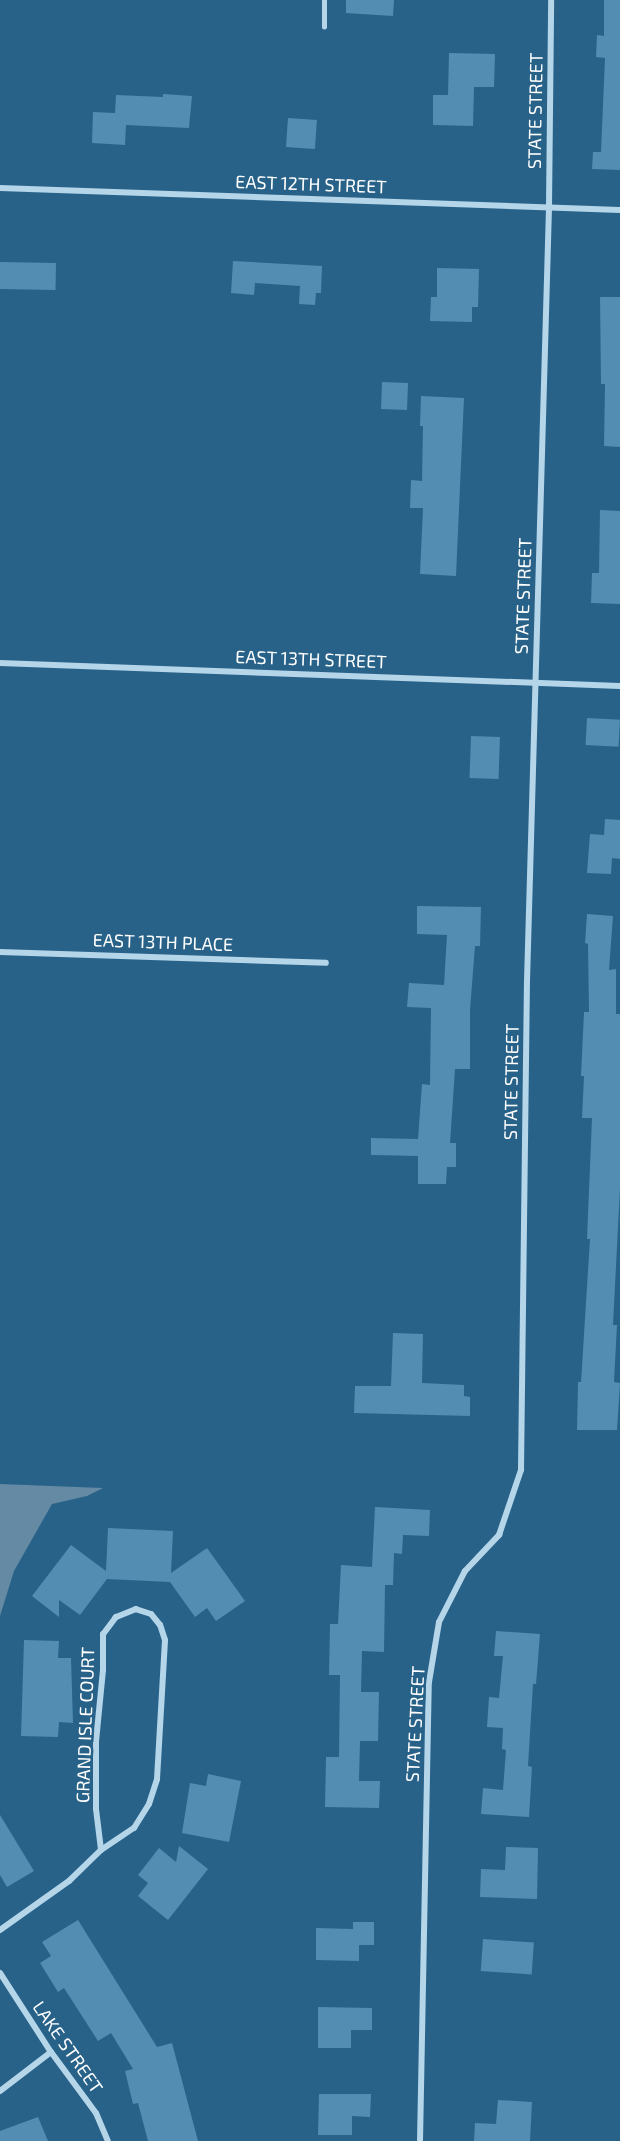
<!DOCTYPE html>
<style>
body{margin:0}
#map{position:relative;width:620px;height:2141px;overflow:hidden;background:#286289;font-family:"Exo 2",sans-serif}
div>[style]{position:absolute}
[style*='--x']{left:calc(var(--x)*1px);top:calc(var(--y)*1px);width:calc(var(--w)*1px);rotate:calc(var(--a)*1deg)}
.water>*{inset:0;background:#648aa4}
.building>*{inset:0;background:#548db2;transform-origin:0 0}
.service>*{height:4.5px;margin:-2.25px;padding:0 2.25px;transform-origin:2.25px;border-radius:2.25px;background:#b5d5e9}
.minor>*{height:6px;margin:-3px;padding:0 3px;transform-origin:3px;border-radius:3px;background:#b5d5e9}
span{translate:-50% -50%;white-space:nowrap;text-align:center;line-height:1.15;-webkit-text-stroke:5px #286289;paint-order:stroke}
.street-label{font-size:18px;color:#fff}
</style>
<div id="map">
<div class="water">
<div style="clip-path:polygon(0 1484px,103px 1488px,87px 1496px,52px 1504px,14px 1571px,0 1616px)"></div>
</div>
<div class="building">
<div style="clip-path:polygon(346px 0,394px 0,393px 16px,346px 13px)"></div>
<div style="clip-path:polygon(604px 0,620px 0,620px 170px,592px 169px,593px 152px,601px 152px,605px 58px,596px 57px,597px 35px,604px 36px)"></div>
<div style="clip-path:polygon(449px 53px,495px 54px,494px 87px,474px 87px,473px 126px,433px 125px,433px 95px,448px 95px)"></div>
<div style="clip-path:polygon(163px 94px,192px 96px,189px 128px,126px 125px,125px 145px,92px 143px,93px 112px,115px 113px,116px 95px,163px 97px)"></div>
<div style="left:288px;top:118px;width:29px;height:29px;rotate:4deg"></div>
<div style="clip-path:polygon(233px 261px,322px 266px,321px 293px,316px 293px,315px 305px,299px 304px,300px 286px,255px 283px,254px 295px,231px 293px)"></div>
<div style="left:0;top:262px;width:56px;height:27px;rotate:1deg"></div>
<div style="clip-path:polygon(437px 268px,479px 269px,478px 307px,472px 307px,472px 322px,430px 321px,431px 297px,437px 297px)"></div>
<div style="clip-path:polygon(600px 297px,620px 297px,620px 447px,604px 446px,605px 384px,601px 384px)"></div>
<div style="left:382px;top:382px;width:26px;height:27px;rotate:2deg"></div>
<div style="clip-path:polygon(421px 396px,464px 398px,456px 576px,420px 574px,423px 508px,410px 508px,411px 480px,422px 481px,423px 426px,420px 426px)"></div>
<div style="clip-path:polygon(600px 510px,620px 511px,620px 604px,591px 603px,592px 573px,599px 573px)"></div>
<div style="left:587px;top:718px;width:33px;height:27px;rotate:3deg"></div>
<div style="left:471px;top:736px;width:29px;height:42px;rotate:2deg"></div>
<div style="clip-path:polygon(605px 819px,620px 820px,620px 859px,612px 858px,611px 874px,587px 873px,590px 834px,604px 835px)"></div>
<div style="clip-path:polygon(417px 906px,481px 907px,480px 946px,475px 946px,470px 1010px,470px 1069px,455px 1069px,450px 1143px,456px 1143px,456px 1167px,447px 1167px,446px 1184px,418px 1184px,418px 1156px,371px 1155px,371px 1138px,418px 1139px,422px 1084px,430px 1085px,431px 1008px,407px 1007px,409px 983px,444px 985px,447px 935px,417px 934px)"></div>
<div style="clip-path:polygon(587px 914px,613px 916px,609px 970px,616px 969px,616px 1014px,620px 1014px,620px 1188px,613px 1325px,617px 1325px,614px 1382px,620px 1383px,617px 1430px,577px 1430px,578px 1382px,581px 1382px,590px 1239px,587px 1239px,592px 1118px,582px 1118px,584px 1076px,581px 1076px,584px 1012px,589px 1012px,588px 944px,585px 943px)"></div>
<div style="clip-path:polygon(393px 1333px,423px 1334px,422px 1383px,464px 1385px,464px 1396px,470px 1397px,470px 1416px,354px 1413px,355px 1386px,391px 1386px)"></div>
<div style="clip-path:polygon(375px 1507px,430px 1510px,429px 1536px,403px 1535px,402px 1554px,394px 1553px,393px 1585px,385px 1585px,384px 1652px,362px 1651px,361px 1692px,379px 1692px,378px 1741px,360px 1741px,359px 1781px,380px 1781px,379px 1808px,325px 1807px,326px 1757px,339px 1757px,340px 1675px,329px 1675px,330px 1624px,338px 1624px,341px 1565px,372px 1567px)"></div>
<div style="clip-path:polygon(108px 1528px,173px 1531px,171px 1573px,207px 1548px,245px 1601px,216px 1621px,207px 1608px,195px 1617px,170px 1582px,107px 1579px,80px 1615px,59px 1600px,59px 1617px,32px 1596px,71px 1545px,106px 1571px)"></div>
<div style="clip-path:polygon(496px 1631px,540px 1634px,536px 1684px,533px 1684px,528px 1766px,532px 1767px,529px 1817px,481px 1814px,483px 1788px,503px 1790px,506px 1750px,502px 1749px,503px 1728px,487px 1727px,489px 1697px,499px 1698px,503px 1656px,494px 1656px)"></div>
<div style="clip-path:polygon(24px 1640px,59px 1641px,58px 1658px,71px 1658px,73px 1723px,59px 1722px,58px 1737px,21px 1736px)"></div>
<div style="clip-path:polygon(208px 1774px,241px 1781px,229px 1842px,182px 1833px,190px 1783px,206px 1786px)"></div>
<div style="clip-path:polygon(0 1815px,34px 1871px,7px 1887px,0 1875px)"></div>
<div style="clip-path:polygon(179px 1846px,208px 1869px,168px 1920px,138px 1896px,148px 1883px,138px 1875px,159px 1848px,176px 1862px)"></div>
<div style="clip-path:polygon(506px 1847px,538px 1848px,537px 1899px,480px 1897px,481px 1869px,505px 1870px)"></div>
<div style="clip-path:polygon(78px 1920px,157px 2047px,172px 2043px,198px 2141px,148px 2141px,138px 2103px,133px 2104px,125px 2071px,133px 2069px,111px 2033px,98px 2041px,64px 1988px,58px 1992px,40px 1963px,51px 1956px,42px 1942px)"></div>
<div style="clip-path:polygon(353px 1922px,374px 1922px,374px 1945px,359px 1945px,359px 1961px,316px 1960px,316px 1928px,353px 1929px)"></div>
<div style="left:483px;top:1939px;width:51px;height:32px;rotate:4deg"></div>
<div style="clip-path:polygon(318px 2007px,372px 2008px,372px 2030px,351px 2030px,351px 2048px,318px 2048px)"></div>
<div style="clip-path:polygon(319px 2094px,371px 2094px,370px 2117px,352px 2116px,352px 2135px,318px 2135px)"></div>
<div style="clip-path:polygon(498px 2100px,532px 2102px,530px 2141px,474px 2141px,475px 2123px,496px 2124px)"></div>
<div style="clip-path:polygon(38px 2117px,48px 2141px,0 2141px,0 2131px)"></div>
</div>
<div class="service">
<div style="--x:324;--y:27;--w:27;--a:-90"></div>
</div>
<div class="minor">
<div style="--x:0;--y:188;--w:620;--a:2.03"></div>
<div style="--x:0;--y:663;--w:620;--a:2.12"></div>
<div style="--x:0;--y:952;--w:326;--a:1.9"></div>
<div style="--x:0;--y:1930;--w:85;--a:-35.4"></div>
<div style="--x:69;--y:1881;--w:45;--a:-44.1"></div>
<div style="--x:101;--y:1850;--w:40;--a:-34"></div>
<div style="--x:134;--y:1828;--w:28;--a:-58"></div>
<div style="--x:149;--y:1804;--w:26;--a:-72"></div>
<div style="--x:157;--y:1779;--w:139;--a:-86.7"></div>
<div style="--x:165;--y:1640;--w:16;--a:-108"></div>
<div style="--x:160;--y:1625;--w:14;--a:-129"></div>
<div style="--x:151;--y:1614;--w:16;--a:-162"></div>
<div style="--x:136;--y:1609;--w:22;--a:158"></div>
<div style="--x:116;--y:1617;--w:21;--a:127"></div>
<div style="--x:103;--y:1634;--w:36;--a:90"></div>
<div style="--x:103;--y:1670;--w:71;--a:95.6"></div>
<div style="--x:96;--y:1741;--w:68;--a:90"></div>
<div style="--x:96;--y:1809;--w:41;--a:83"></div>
<div style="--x:0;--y:1973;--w:94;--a:57.2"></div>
<div style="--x:51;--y:2052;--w:76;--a:53.6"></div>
<div style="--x:96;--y:2113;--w:30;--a:67"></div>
<div style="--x:0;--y:2091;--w:64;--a:-37.4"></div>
<div style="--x:420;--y:2141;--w:459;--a:-88.9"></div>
<div style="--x:429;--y:1682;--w:61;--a:-80.5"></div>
<div style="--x:439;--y:1622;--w:57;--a:-63"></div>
<div style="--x:465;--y:1571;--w:50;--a:-46.6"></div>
<div style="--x:499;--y:1535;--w:69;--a:-71.3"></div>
<div style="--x:521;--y:1470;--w:489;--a:-89.3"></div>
<div style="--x:527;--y:981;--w:774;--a:-88.37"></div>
<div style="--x:549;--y:207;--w:207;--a:-89.4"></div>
</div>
<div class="street-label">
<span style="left:535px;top:111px;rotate:-89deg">STATE STREET</span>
<span style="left:311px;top:184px;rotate:2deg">EAST 12TH STREET</span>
<span style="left:523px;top:596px;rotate:-88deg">STATE STREET</span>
<span style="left:311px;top:659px;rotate:2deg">EAST 13TH STREET</span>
<span style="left:163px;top:942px;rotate:2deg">EAST 13TH PLACE</span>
<span style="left:511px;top:1082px;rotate:-89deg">STATE STREET</span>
<span style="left:415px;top:1724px;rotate:-87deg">STATE STREET</span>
<span style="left:85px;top:1725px;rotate:-88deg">GRAND ISLE COURT</span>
<span style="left:68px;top:2047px;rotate:55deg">LAKE STREET</span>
</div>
</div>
